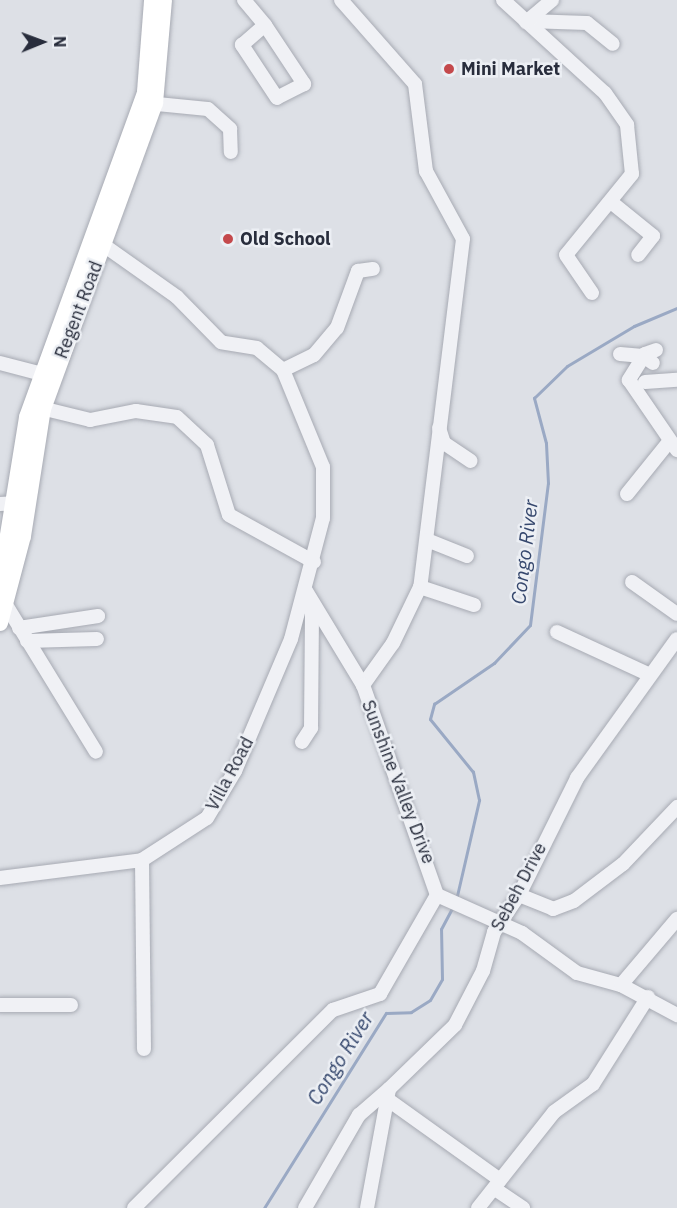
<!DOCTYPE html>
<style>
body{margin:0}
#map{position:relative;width:677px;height:1208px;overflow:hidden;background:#dde0e6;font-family:"IBM Plex Sans",sans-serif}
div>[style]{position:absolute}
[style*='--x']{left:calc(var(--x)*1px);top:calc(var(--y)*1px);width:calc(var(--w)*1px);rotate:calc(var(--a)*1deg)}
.stream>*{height:3px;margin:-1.5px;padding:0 1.5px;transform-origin:1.5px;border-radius:1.5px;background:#9aa9c4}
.roads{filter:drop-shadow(0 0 2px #a7aab3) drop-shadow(0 0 2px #a7aab3)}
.minor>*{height:14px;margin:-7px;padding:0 7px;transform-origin:7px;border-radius:7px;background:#f0f1f5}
.major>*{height:16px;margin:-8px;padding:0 8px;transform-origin:8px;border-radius:8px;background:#fff}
.dots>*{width:16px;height:16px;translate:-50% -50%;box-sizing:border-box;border:3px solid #eceff4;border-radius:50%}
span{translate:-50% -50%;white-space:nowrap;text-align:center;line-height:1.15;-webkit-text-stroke:5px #eceff4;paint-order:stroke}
.poi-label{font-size:18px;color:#282d3c;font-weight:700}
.left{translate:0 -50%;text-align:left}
.street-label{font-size:18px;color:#282d3c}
.water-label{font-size:20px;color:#35476d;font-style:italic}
.north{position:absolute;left:12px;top:12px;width:60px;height:60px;-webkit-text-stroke:4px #eceff4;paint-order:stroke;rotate:89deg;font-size:16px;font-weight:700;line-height:24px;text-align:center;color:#282d3c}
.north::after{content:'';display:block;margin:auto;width:21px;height:27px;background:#282d3c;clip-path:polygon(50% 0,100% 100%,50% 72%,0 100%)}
</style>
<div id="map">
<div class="stream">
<div style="--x:456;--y:900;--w:103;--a:-77"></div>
<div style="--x:479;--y:800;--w:29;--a:-102"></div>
<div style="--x:473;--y:772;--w:68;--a:-129.1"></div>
<div style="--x:430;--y:719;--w:16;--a:-75"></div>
<div style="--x:434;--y:704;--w:73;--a:-34.3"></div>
<div style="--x:494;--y:663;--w:52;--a:-46.5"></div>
<div style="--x:530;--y:625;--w:143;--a:-82.8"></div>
<div style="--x:548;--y:483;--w:40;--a:-92.9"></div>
<div style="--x:546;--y:443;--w:47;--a:-104.9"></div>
<div style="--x:534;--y:398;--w:46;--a:-44.1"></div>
<div style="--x:567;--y:366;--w:78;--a:-30.8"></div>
<div style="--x:634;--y:326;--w:47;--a:-22.7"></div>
<div style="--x:264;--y:1208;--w:230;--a:-58"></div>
<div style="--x:386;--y:1013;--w:25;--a:-2"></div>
<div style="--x:411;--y:1012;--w:22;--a:-32"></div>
<div style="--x:430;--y:1000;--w:24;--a:-60"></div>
<div style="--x:442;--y:979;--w:50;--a:-91.1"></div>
<div style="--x:441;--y:929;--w:26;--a:-62"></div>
</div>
<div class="roads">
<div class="minor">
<div style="--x:244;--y:0;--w:33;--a:50"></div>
<div style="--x:265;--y:25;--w:71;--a:56.5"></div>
<div style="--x:304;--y:84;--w:30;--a:153"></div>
<div style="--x:277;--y:98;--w:64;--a:-123.4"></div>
<div style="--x:242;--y:45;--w:30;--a:-41"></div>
<div style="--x:341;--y:0;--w:112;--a:48.6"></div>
<div style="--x:415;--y:84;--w:88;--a:82.8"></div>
<div style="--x:426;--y:171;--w:77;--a:61.4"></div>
<div style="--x:463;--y:239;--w:351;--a:97"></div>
<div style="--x:420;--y:587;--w:62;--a:115.7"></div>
<div style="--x:393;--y:643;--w:52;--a:125.5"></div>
<div style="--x:503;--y:0;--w:138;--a:42.4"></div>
<div style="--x:605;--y:93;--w:39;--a:55"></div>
<div style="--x:627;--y:125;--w:49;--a:84.2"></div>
<div style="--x:632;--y:174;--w:104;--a:129.2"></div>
<div style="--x:566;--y:255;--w:46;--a:55.6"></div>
<div style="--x:528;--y:21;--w:59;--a:1.9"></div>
<div style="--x:587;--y:23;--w:33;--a:39"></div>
<div style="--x:526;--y:22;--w:34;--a:-40"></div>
<div style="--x:147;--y:103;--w:61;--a:5.6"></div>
<div style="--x:208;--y:109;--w:30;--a:42"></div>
<div style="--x:230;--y:129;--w:23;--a:88"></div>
<div style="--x:611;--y:202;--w:54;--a:39"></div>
<div style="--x:653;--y:236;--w:24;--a:128"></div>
<div style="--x:656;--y:350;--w:12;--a:160"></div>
<div style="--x:645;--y:354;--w:31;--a:122"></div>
<div style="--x:629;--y:380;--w:85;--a:55.6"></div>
<div style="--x:620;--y:354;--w:23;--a:5"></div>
<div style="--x:643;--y:356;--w:12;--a:35"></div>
<div style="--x:0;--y:363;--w:52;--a:14.6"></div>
<div style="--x:283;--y:370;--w:34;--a:-26"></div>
<div style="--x:314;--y:355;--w:35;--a:-50"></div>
<div style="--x:337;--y:328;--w:61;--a:-69.8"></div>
<div style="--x:358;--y:271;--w:15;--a:-8"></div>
<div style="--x:645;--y:382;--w:32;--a:-4"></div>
<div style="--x:33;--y:406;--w:59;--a:13.8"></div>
<div style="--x:90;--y:420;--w:47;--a:-11.1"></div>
<div style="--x:136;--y:411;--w:41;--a:8.3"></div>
<div style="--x:177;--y:417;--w:41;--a:43"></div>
<div style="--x:207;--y:445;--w:73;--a:72.6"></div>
<div style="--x:229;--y:515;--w:97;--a:28.9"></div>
<div style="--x:439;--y:428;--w:16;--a:72"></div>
<div style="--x:444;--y:443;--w:32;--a:34"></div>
<div style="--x:627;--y:494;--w:65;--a:-51.2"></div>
<div style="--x:0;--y:504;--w:22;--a:-3"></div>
<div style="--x:427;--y:540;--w:43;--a:21.8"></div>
<div style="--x:632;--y:582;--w:55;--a:35.4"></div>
<div style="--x:420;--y:587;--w:57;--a:18.4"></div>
<div style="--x:306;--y:591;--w:110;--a:58.8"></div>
<div style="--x:363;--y:685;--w:223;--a:70.6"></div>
<div style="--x:437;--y:895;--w:93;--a:24.1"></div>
<div style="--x:522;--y:933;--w:68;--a:36"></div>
<div style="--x:577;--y:973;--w:46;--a:15.3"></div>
<div style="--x:621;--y:985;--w:64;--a:28.2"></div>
<div style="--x:6;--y:605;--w:172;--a:58.5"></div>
<div style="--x:19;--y:628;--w:80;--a:-8.6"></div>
<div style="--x:557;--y:632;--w:100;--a:24.8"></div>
<div style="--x:27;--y:641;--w:70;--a:-1.6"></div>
<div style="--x:302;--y:742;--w:17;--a:-57"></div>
<div style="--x:311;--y:728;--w:125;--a:-89.5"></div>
<div style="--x:142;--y:860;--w:189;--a:89.4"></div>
<div style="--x:0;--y:878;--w:143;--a:-7.2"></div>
<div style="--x:142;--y:860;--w:77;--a:-32.9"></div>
<div style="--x:207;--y:818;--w:55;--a:-59.2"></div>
<div style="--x:235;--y:771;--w:143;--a:-67"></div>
<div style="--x:291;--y:639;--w:125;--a:-75.2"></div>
<div style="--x:323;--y:518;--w:51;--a:-90"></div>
<div style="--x:323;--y:467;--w:105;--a:-112.4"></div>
<div style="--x:283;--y:370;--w:34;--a:-140"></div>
<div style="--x:257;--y:348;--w:36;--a:-171"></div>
<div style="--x:221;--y:342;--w:63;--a:-134.4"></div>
<div style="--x:177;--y:297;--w:100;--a:-144.7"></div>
<div style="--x:519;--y:895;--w:37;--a:22"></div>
<div style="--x:553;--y:909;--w:22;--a:-21"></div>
<div style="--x:574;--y:901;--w:61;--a:-37.1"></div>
<div style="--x:623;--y:864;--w:79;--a:-46.5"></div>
<div style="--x:621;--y:985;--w:87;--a:-49.7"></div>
<div style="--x:0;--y:1005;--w:71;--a:0"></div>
<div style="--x:387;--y:1099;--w:139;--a:35.6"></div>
<div style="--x:495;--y:1189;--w:34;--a:34"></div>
<div style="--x:134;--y:1208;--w:281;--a:-44.9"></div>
<div style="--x:333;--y:1010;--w:50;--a:-18.8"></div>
<div style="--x:380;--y:994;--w:114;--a:-60.1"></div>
<div style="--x:305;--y:1208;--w:108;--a:-59.9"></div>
<div style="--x:359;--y:1115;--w:40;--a:-41"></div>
<div style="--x:367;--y:1208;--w:121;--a:-79.5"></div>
<div style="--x:389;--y:1089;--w:92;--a:-44.1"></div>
<div style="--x:455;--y:1025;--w:61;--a:-62.6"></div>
<div style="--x:483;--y:971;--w:41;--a:-74.2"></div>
<div style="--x:494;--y:932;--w:45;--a:-56"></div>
<div style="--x:519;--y:895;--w:131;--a:-63.6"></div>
<div style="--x:577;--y:778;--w:171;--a:-54.3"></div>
<div style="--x:478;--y:1208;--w:122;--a:-51.6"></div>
<div style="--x:554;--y:1112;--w:48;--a:-35.7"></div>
<div style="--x:593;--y:1084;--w:103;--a:-57.7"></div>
</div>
<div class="major">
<div style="--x:0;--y:584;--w:169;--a:-80.8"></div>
<div style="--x:27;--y:417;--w:346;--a:-70"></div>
<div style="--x:145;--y:92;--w:92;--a:-85.6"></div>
<div style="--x:0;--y:623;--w:90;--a:-75.2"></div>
<div style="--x:23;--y:536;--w:129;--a:-81.1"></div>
<div style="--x:43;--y:409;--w:326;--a:-69.9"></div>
<div style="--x:155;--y:103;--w:103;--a:-85"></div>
</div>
</div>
<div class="dots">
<div style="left:449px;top:69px;background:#c4494c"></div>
<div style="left:228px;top:239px;background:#c4494c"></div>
</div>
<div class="poi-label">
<span class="left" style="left:461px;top:69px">Mini Market</span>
<span class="left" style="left:240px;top:239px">Old School</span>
</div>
<div class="street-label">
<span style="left:79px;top:310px;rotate:-69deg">Regent Road</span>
<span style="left:230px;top:774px;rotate:-62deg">Villa Road</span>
<span style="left:398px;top:782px;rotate:69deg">Sunshine Valley Drive</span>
<span style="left:519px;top:887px;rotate:-62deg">Sebeh Drive</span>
</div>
<div class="water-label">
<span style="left:524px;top:552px;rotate:-83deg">Congo River</span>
<span style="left:340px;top:1058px;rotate:-58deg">Congo River</span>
</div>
<div class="north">N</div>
</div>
